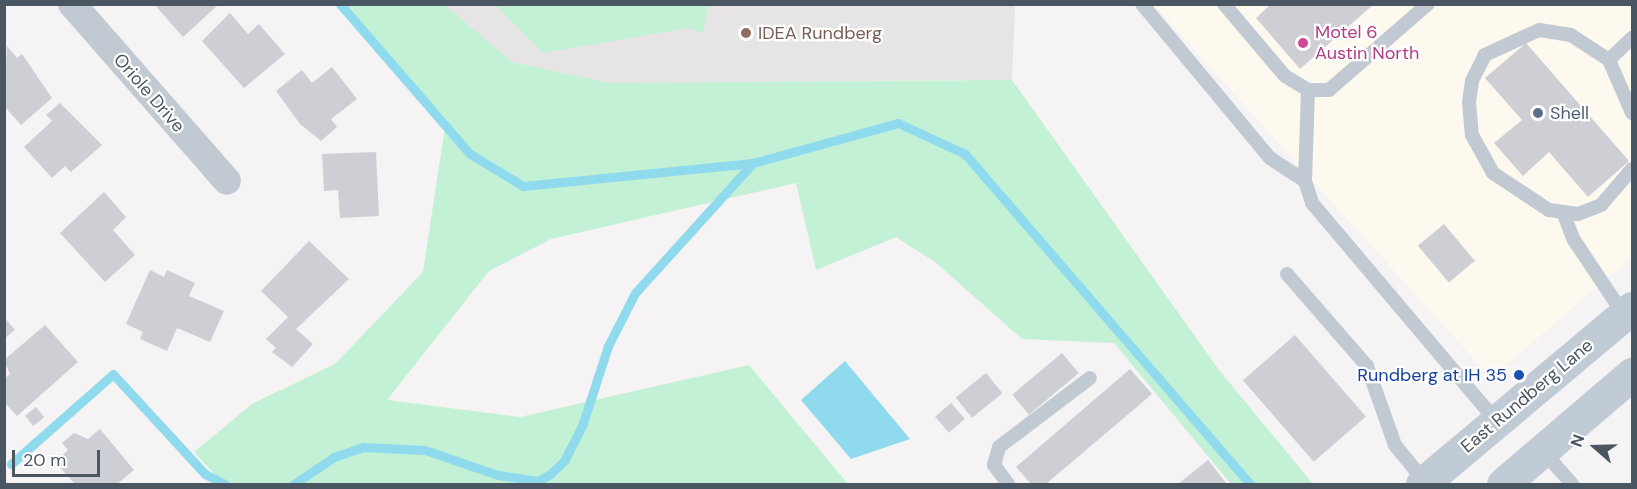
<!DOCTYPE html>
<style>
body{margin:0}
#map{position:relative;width:1637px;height:489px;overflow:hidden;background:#f5f3f3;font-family:"DM Sans",sans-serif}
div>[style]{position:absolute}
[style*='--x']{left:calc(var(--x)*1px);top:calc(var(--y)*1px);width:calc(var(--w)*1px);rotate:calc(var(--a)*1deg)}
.commercial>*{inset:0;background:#fdf9ef}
.education>*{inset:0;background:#e6e4e5}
.green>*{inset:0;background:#c3f1d5}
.water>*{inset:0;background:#90daee}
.stream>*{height:9px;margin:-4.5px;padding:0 4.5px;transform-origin:4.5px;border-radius:4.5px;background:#90daee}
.building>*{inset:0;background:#cdcfd5;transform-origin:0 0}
.lane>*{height:14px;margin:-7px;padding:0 7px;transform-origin:7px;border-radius:7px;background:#c1cad2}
.street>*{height:28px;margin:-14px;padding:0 14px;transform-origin:14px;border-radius:14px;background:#c1cad2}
.secondary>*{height:33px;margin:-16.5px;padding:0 16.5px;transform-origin:16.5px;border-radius:16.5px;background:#c1cbd6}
.dots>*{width:16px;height:16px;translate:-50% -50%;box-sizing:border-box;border:3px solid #fff;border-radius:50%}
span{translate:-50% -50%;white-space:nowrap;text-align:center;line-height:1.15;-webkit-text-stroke:4.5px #fff;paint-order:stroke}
.education-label{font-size:18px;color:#785e54}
.left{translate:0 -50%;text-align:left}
.hotel-label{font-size:18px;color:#b23c85}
.street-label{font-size:18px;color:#4a5661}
.service-label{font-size:18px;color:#4e5e75}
.transit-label{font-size:18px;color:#164399}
.right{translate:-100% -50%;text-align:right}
.frame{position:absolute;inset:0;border:6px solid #4a5661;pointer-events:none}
.north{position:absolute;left:1565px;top:417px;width:60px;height:60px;-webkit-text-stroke:4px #fff;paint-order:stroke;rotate:290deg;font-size:16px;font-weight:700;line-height:24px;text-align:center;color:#4a5661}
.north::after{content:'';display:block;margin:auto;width:21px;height:27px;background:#4a5661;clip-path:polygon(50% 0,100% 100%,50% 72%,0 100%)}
.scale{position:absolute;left:12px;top:450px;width:88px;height:27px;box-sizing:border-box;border:3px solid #4a5661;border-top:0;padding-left:8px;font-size:18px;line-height:21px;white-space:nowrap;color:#4a5661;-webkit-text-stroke:4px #fff;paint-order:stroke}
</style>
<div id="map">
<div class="commercial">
<div style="clip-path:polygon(1154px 5px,1631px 5px,1632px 257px,1491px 378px)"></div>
</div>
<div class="education">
<div style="clip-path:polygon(444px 5px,1015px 5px,1012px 80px,610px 83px,512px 62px)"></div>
</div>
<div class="green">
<div style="clip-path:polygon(444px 4px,512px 62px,610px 83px,1012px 80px,1219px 370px,1313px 484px,1231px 484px,1114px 343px,1022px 339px,935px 262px,896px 237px,816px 270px,796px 183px,551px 239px,489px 271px,387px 400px,520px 417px,749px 365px,848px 484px,224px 484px,194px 452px,252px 404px,335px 364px,423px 272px,445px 127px,337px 5px)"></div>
<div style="clip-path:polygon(495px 5px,708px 5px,703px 33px,688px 28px,543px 53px)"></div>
</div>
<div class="water">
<div style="clip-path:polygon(845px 361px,910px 439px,851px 459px,801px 400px)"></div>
</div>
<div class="stream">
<div style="--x:340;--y:4;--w:198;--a:49.1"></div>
<div style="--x:470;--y:154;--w:62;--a:31.1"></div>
<div style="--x:523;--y:186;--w:231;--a:-5.7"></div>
<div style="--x:753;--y:163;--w:150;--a:-15.4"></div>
<div style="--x:898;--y:123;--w:74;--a:24.8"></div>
<div style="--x:965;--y:154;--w:436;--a:49.2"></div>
<div style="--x:11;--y:464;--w:136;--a:-41.4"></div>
<div style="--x:113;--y:374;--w:136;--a:47.4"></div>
<div style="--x:205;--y:474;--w:22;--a:27"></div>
<div style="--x:294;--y:484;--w:48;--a:-34"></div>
<div style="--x:334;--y:457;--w:31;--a:-19"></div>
<div style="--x:363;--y:447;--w:62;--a:2.8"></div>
<div style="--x:425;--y:450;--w:77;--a:18.9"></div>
<div style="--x:498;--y:475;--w:40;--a:8.5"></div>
<div style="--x:538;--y:481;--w:13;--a:-29"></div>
<div style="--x:549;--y:475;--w:21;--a:-43"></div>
<div style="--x:564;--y:461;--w:39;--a:-63"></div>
<div style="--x:582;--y:426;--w:84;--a:-72"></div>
<div style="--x:608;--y:346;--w:59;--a:-63"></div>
<div style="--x:635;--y:293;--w:176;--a:-47.8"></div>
</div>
<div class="building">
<div style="clip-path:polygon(154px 4px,219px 4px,183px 37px)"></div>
<div style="clip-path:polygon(1271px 4px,1374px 4px,1300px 69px,1256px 18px)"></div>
<div style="clip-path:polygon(230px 13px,248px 34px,259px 24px,285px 54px,244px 88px,202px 41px)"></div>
<div style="clip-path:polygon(1526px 43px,1629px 161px,1588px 197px,1549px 152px,1523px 176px,1494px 143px,1522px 120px,1485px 78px)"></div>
<div style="clip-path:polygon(7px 46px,17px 58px,22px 54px,52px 98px,21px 125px,4px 106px)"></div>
<div style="clip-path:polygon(332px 67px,357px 99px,331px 119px,337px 127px,321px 141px,300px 124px,276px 91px,302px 70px,312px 83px)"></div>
<div style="clip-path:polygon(60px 103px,102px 145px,71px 172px,65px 166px,52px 178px,24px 147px,52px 121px,46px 115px)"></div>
<div style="clip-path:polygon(376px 152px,379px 216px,340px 218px,338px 190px,324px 191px,322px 154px)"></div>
<div style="clip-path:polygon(104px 192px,126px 217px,113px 230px,135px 255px,105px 282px,60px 233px)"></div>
<div style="left:1444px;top:224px;width:48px;height:34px;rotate:50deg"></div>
<div style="clip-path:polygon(309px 241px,349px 279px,296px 329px,313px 344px,292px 367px,272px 352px,276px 348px,266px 339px,288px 317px,261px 291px)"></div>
<div style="clip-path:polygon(150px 270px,164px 277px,167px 270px,195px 283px,189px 296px,224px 311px,210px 342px,177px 328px,167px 351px,140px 339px,143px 332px,126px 324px)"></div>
<div style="clip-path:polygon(4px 317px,15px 330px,4px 339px)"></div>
<div style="clip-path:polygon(45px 325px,78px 362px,17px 416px,4px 402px,4px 379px,10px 374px,4px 360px)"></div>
<div style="left:1295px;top:335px;width:108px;height:69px;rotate:49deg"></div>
<div style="left:1062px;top:353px;width:26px;height:65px;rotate:50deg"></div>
<div style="clip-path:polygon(1130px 369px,1152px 394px,1046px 484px,1031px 484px,1016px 467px)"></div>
<div style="left:986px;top:373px;width:26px;height:39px;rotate:51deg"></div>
<div style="left:951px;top:403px;width:21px;height:21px;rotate:49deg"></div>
<div style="left:36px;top:407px;width:13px;height:14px;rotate:51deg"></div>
<div style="clip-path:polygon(100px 429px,134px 470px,117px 484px,75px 484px,55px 462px,68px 450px,62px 443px,74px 433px,88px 439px)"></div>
<div style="clip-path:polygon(1208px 460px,1227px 484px,1178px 484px)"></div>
</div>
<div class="lane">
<div style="--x:1142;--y:4;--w:200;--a:50.3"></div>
<div style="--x:1270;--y:158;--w:42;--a:33.3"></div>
<div style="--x:1224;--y:4;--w:94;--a:49.7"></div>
<div style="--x:1285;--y:76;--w:27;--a:31"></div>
<div style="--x:1308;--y:90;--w:21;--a:0"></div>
<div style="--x:1329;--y:90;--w:131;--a:-41"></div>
<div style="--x:1609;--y:60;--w:32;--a:-44"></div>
<div style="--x:1308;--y:90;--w:91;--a:91.9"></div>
<div style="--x:1305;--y:181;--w:23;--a:72"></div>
<div style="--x:1312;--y:203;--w:287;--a:49.8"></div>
<div style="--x:1632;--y:113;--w:58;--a:-113.5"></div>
<div style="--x:1609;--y:60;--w:45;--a:-146.7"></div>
<div style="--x:1571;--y:35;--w:32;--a:-171"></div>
<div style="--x:1539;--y:30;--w:60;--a:155.2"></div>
<div style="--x:1485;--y:55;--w:29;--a:117"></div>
<div style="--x:1472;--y:81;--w:21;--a:98"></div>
<div style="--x:1469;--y:102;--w:33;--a:85"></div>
<div style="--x:1472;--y:135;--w:43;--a:61.1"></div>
<div style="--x:1493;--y:173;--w:67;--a:33.5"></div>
<div style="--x:1549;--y:210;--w:29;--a:8"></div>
<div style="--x:1578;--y:214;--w:25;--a:-21"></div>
<div style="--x:1601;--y:205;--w:48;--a:-49.3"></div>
<div style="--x:1563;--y:212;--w:30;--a:69"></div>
<div style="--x:1574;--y:240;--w:90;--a:56.3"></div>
<div style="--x:1287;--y:274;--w:122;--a:49"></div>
<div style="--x:1367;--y:366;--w:84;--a:70.5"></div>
<div style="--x:1395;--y:445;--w:48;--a:51"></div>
<div style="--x:1543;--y:451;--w:44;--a:48.7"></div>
<div style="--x:1008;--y:484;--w:24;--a:-126"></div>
<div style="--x:994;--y:465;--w:19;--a:-74"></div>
<div style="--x:999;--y:447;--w:114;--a:-37.2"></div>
</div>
<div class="street">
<div style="--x:72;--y:4;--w:235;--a:48.8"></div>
</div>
<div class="secondary">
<div style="--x:1422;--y:484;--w:274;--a:-40"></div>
<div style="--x:1503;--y:484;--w:170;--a:-40.5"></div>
</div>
<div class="dots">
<div style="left:746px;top:33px;background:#8d6e63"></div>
<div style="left:1303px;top:43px;background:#d1479c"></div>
<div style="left:1538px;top:113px;background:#5c6f8a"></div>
<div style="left:1519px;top:375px;background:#1a4fb4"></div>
</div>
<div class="education-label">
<span class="left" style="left:758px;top:33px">IDEA Rundberg</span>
</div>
<div class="hotel-label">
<span class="left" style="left:1315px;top:43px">Motel 6<br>Austin North</span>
</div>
<div class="street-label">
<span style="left:149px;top:93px;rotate:49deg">Oriole Drive</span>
<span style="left:1527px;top:396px;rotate:-40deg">East Rundberg Lane</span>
</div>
<div class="service-label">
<span class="left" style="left:1550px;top:113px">Shell</span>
</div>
<div class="transit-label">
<span class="right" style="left:1507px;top:375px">Rundberg at IH 35</span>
</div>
<div class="frame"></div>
<div class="north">N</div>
<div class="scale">20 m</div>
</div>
